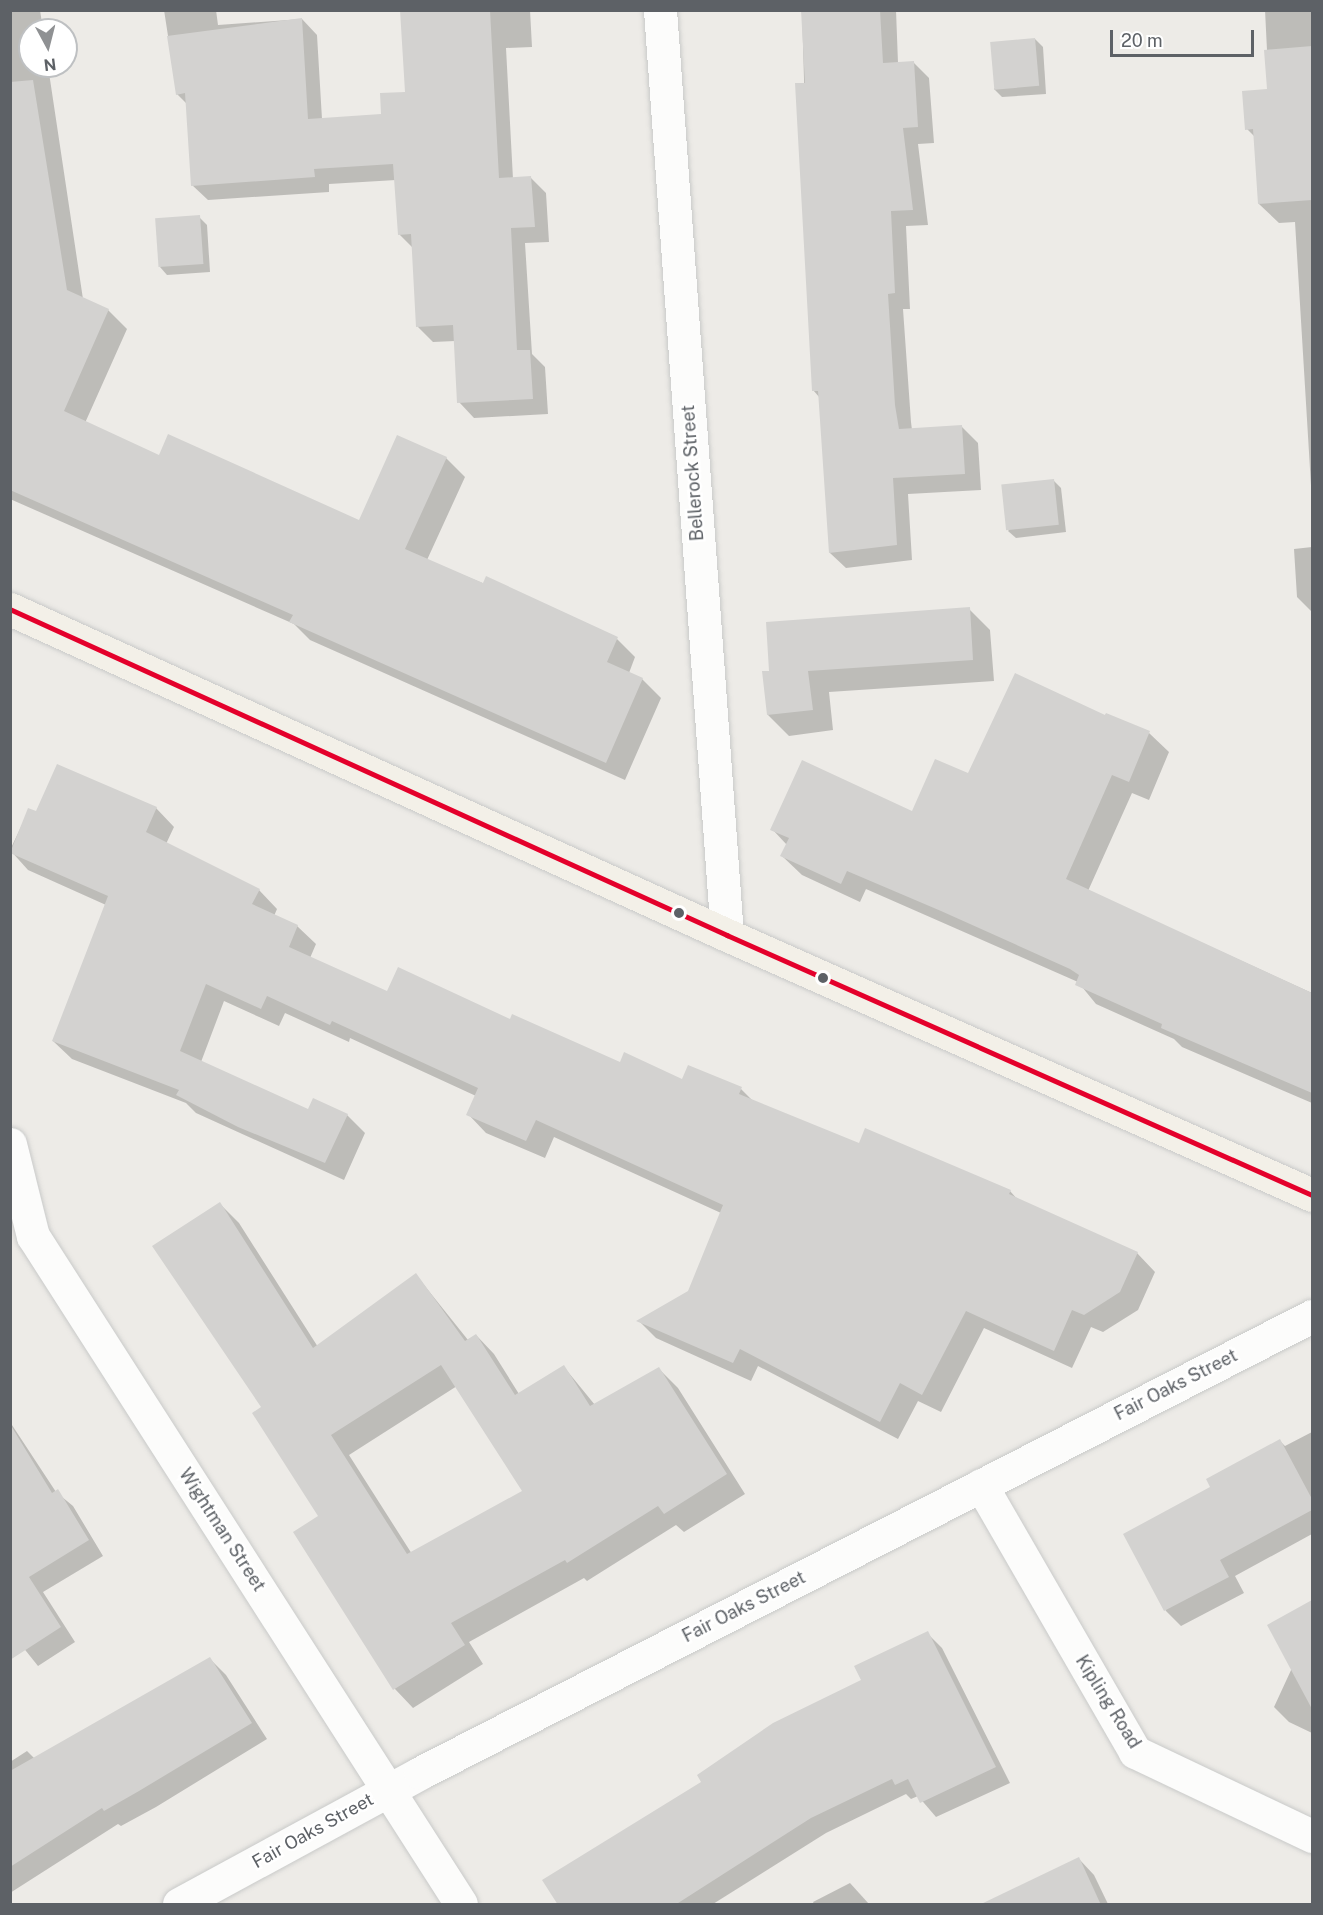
<!DOCTYPE html>
<style>
body{margin:0}
#map{position:relative;width:1323px;height:1915px;overflow:hidden;background:#edebe7;font-family:"Public Sans",sans-serif}
div>[style]{position:absolute}
[style*='--x']{left:calc(var(--x)*1px);top:calc(var(--y)*1px);width:calc(var(--w)*1px);rotate:calc(var(--a)*1deg)}
.shadow>*{inset:0;background:#0003}
.building>*{inset:0;background:#d3d2d0;transform-origin:0 0}
.roads{filter:drop-shadow(0 0 2px #c9cac9) drop-shadow(0 0 2px #c9cac9)}
.minor>*{height:33px;margin:-16.5px;padding:0 16.5px;transform-origin:16.5px;border-radius:16.5px;background:#fcfcfb}
.major>*{height:33px;margin:-16.5px;padding:0 16.5px;transform-origin:16.5px;border-radius:16.5px;background:#f3f0e8}
.bus-1>*{height:4.5px;margin:-2.25px;padding:0 2.25px;transform-origin:2.25px;border-radius:2.25px;background:#e4002b}
.dots>*{width:16px;height:16px;translate:-50% -50%;box-sizing:border-box;border:3px solid #fff;border-radius:50%}
span{translate:-50% -50%;white-space:nowrap;text-align:center;line-height:1.15;-webkit-text-stroke:5px #fff;paint-order:stroke}
.street-label{font-size:18px;color:#5d6166}
.frame{position:absolute;inset:0;border:12px solid #5d6166;pointer-events:none}
.north{position:absolute;left:18px;top:18px;width:60px;height:60px;box-sizing:border-box;background:#fff;border:2px solid #bec0c2;border-radius:50%;rotate:173deg;font-size:16px;font-weight:700;line-height:24px;text-align:center;color:#5d6166}
.north::after{content:'';display:block;margin:auto;width:21px;height:27px;background:#8f9193;clip-path:polygon(50% 0,100% 100%,50% 72%,0 100%)}
.scale{position:absolute;left:1110px;top:30px;width:144px;height:27px;box-sizing:border-box;border:3px solid #5d6166;border-top:0;padding-left:8px;font-size:18px;line-height:21px;white-space:nowrap;color:#5d6166;-webkit-text-stroke:4px #fff;paint-order:stroke}
</style>
<div id="map">
<div class="shadow">
<div style="clip-path:polygon(10px 10px,40px 10px,43px 30px,30px 30px,30px 66px,48px 66px,83px 299px,108px 310px,127px 329px,85px 423px,160px 457px,359px 522px,446px 458px,465px 477px,427px 560px,617px 639px,635px 657px,629px 673px,642px 679px,661px 698px,625px 780px,310px 640px,294px 624px,10px 499px)"></div>
<div style="clip-path:polygon(164px 10px,216px 10px,218px 25px,302px 19px,317px 35px,322px 119px,382px 115px,406px 93px,402px 10px,530px 10px,532px 47px,506px 48px,513px 179px,531px 178px,546px 193px,549px 242px,525px 243px,532px 354px,545px 367px,548px 414px,474px 418px,459px 402px,455px 341px,433px 342px,418px 327px,413px 248px,399px 234px,396px 180px,329px 184px,329px 192px,208px 200px,192px 185px,187px 104px,177px 94px)"></div>
<div style="clip-path:polygon(802px 10px,896px 10px,898px 63px,913px 62px,929px 78px,934px 143px,918px 144px,928px 225px,906px 226px,910px 309px,903px 309px,911px 422px,912px 430px,962px 427px,978px 443px,981px 490px,908px 494px,912px 560px,846px 568px,830px 553px,820px 398px,813px 390px)"></div>
<div style="clip-path:polygon(1265px 10px,1312px 10px,1312px 502px,1295px 222px,1279px 223px,1259px 204px,1255px 137px,1247px 129px,1269px 91px)"></div>
<div style="clip-path:polygon(1035px 39px,1043px 47px,1046px 94px,1002px 97px,994px 89px)"></div>
<div style="clip-path:polygon(199px 217px,207px 225px,210px 272px,167px 275px,160px 267px)"></div>
<div style="clip-path:polygon(1053px 480px,1061px 488px,1066px 532px,1016px 538px,1008px 531px)"></div>
<div style="clip-path:polygon(1312px 547px,1312px 612px,1297px 597px,1294px 549px)"></div>
<div style="clip-path:polygon(969px 609px,990px 630px,994px 681px,829px 692px,833px 730px,789px 736px,768px 715px,764px 673px)"></div>
<div style="clip-path:polygon(1107px 714px,1149px 733px,1169px 752px,1149px 800px,1132px 793px,1088px 891px,1312px 993px,1312px 1103px,1182px 1047px,1174px 1039px,1096px 1004px,1078px 982px,866px 889px,860px 902px,802px 875px,782px 856px,787px 845px,772px 829px,913px 813px,969px 775px)"></div>
<div style="clip-path:polygon(156px 808px,174px 827px,166px 844px,259px 890px,277px 909px,274px 916px,297px 926px,316px 944px,310px 958px,388px 993px,511px 1021px,621px 1064px,683px 1081px,741px 1089px,753px 1101px,859px 1145px,1010px 1191px,1019px 1201px,1137px 1253px,1155px 1272px,1138px 1310px,1103px 1332px,1091px 1327px,1072px 1368px,984px 1328px,941px 1412px,918px 1401px,898px 1439px,758px 1366px,751px 1381px,656px 1338px,639px 1321px,689px 1292px,721px 1213px,554px 1137px,545px 1158px,486px 1133px,468px 1114px,476px 1096px,350px 1038px,349px 1042px,285px 1013px,279px 1026px,224px 1001px,201px 1062px,309px 1111px,347px 1115px,365px 1133px,344px 1180px,196px 1113px,186px 1103px,72px 1059px,53px 1041px,106px 905px,28px 870px,10px 850px,29px 810px,37px 813px)"></div>
<div style="clip-path:polygon(evenodd,220px 1204px,239px 1223px,318px 1347px,416px 1275px,468px 1340px,476px 1335px,494px 1354px,519px 1394px,564px 1367px,595px 1405px,659px 1369px,678px 1388px,745px 1494px,684px 1532px,676px 1525px,587px 1581px,584px 1578px,469px 1642px,483px 1664px,413px 1708px,395px 1689px,320px 1516px,263px 1408px,220px 1204px,457px 1386px,524px 1492px,412px 1554px,349px 1455px,457px 1386px)"></div>
<div style="clip-path:polygon(10px 1422px,56px 1492px,73px 1506px,103px 1556px,43px 1592px,75px 1642px,38px 1666px,10px 1631px)"></div>
<div style="clip-path:polygon(1312px 1432px,1312px 1534px,1235px 1576px,1244px 1593px,1181px 1626px,1166px 1611px,1125px 1535px,1212px 1488px,1280px 1441px,1285px 1446px)"></div>
<div style="clip-path:polygon(1312px 1618px,1312px 1733px,1289px 1722px,1274px 1707px,1292px 1668px,1275px 1637px)"></div>
<div style="clip-path:polygon(927px 1633px,942px 1648px,1010px 1783px,936px 1817px,918px 1796px,911px 1799px,906px 1794px,826px 1833px,713px 1904px,560px 1904px,703px 1783px,863px 1681px)"></div>
<div style="clip-path:polygon(210px 1659px,226px 1675px,267px 1739px,156px 1807px,121px 1826px,118px 1824px,10px 1893px,10px 1762px,27px 1751px,35px 1759px)"></div>
<div style="clip-path:polygon(1079px 1859px,1094px 1875px,1108px 1904px,1018px 1904px)"></div>
<div style="clip-path:polygon(850px 1883px,869px 1904px,814px 1904px,813px 1902px)"></div>
</div>
<div class="building">
<div style="clip-path:polygon(400px 10px,490px 10px,499px 178px,531px 176px,535px 227px,511px 228px,517px 350px,530px 350px,533px 399px,457px 403px,453px 325px,416px 327px,411px 234px,398px 235px,393px 164px,314px 169px,315px 177px,191px 186px,185px 93px,176px 95px,167px 36px,302px 18px,308px 119px,381px 114px,380px 93px,405px 92px)"></div>
<div style="clip-path:polygon(801px 10px,880px 10px,883px 63px,914px 61px,918px 127px,903px 128px,913px 210px,891px 211px,895px 293px,888px 294px,895px 405px,899px 429px,962px 425px,965px 474px,893px 478px,897px 545px,829px 553px,818px 391px,812px 391px,795px 83px,805px 83px)"></div>
<div style="left:1035px;top:38px;width:48px;height:45px;rotate:85deg"></div>
<div style="clip-path:polygon(1312px 46px,1312px 200px,1258px 204px,1253px 129px,1245px 130px,1242px 91px,1267px 89px,1264px 50px)"></div>
<div style="clip-path:polygon(33px 80px,67px 290px,109px 309px,64px 411px,159px 455px,168px 434px,359px 520px,397px 435px,447px 457px,405px 549px,483px 583px,486px 576px,618px 637px,607px 662px,643px 678px,606px 763px,289px 622px,293px 615px,10px 490px,10px 82px)"></div>
<div style="left:200px;top:215px;width:49px;height:45px;rotate:86deg"></div>
<div style="left:1054px;top:479px;width:46px;height:53px;rotate:84deg"></div>
<div style="clip-path:polygon(970px 607px,973px 660px,808px 671px,813px 710px,767px 715px,762px 671px,769px 671px,766px 622px)"></div>
<div style="clip-path:polygon(1015px 673px,1105px 715px,1106px 713px,1150px 731px,1129px 782px,1112px 775px,1066px 879px,1312px 993px,1312px 1093px,1161px 1028px,1162px 1024px,1075px 985px,1079px 975px,1070px 969px,941px 911px,847px 871px,841px 884px,780px 856px,789px 838px,770px 830px,802px 760px,912px 811px,935px 759px,968px 773px)"></div>
<div style="clip-path:polygon(57px 764px,157px 807px,146px 832px,260px 889px,252px 904px,298px 925px,289px 947px,387px 991px,398px 967px,510px 1019px,512px 1014px,620px 1062px,624px 1052px,682px 1079px,688px 1065px,742px 1087px,739px 1094px,859px 1143px,865px 1128px,1011px 1190px,1009px 1194px,1138px 1252px,1120px 1292px,1084px 1315px,1072px 1310px,1054px 1351px,966px 1311px,922px 1395px,900px 1383px,880px 1422px,740px 1349px,733px 1363px,636px 1321px,688px 1291px,723px 1205px,536px 1120px,526px 1141px,466px 1115px,478px 1088px,332px 1021px,330px 1025px,267px 996px,261px 1009px,206px 984px,180px 1051px,308px 1109px,313px 1098px,348px 1114px,325px 1163px,238px 1127px,176px 1095px,179px 1090px,52px 1041px,108px 896px,10px 853px,28px 808px,36px 811px)"></div>
<div style="clip-path:polygon(evenodd,220px 1202px,313px 1348px,416px 1273px,465px 1341px,476px 1334px,515px 1395px,564px 1365px,590px 1406px,659px 1367px,727px 1474px,664px 1514px,658px 1506px,567px 1563px,565px 1560px,451px 1623px,465px 1645px,393px 1690px,293px 1532px,318px 1516px,252px 1413px,261px 1407px,152px 1246px,220px 1202px,441px 1365px,522px 1491px,407px 1554px,331px 1435px,441px 1365px)"></div>
<div style="clip-path:polygon(10px 1424px,52px 1493px,58px 1489px,89px 1540px,29px 1577px,61px 1627px,10px 1660px)"></div>
<div style="clip-path:polygon(1280px 1439px,1312px 1499px,1312px 1510px,1220px 1560px,1229px 1577px,1164px 1611px,1123px 1534px,1210px 1487px,1206px 1479px)"></div>
<div style="clip-path:polygon(1312px 1600px,1312px 1709px,1267px 1625px)"></div>
<div style="clip-path:polygon(928px 1631px,996px 1767px,920px 1803px,908px 1779px,895px 1785px,892px 1779px,811px 1818px,675px 1905px,558px 1905px,542px 1880px,701px 1782px,697px 1775px,773px 1723px,861px 1680px,854px 1666px)"></div>
<div style="clip-path:polygon(210px 1657px,252px 1723px,139px 1791px,104px 1811px,102px 1808px,10px 1867px,10px 1771px)"></div>
<div style="clip-path:polygon(1079px 1857px,1101px 1905px,979px 1905px)"></div>
</div>
<div class="roads">
<div class="minor">
<div style="--x:660;--y:10;--w:927;--a:85.86"></div>
<div style="--x:10;--y:1144;--w:95;--a:76"></div>
<div style="--x:33;--y:1236;--w:793;--a:57.35"></div>
<div style="--x:981;--y:1485;--w:308;--a:60"></div>
<div style="--x:1135;--y:1752;--w:196;--a:25.4"></div>
<div style="--x:179;--y:1904;--w:274;--a:-28.5"></div>
<div style="--x:420;--y:1773;--w:1002;--a:-27.13"></div>
</div>
<div class="major">
<div style="--x:10;--y:609;--w:788;--a:24.45"></div>
<div style="--x:727;--y:935;--w:640;--a:23.96"></div>
</div>
</div>
<div class="bus-1">
<div style="--x:10;--y:609;--w:788;--a:24.45"></div>
<div style="--x:727;--y:935;--w:640;--a:23.96"></div>
</div>
<div class="dots">
<div style="left:679px;top:913px;background:#5d6166"></div>
<div style="left:823px;top:978px;background:#5d6166"></div>
</div>
<div class="street-label">
<span style="left:693px;top:473px;rotate:-94deg">Bellerock Street</span>
<span style="left:1176px;top:1385px;rotate:-27deg">Fair Oaks Street</span>
<span style="left:222px;top:1530px;rotate:57deg">Wightman Street</span>
<span style="left:744px;top:1607px;rotate:-27deg">Fair Oaks Street</span>
<span style="left:1108px;top:1702px;rotate:58deg">Kipling Road</span>
<span style="left:313px;top:1831px;rotate:-29deg">Fair Oaks Street</span>
</div>
<div class="frame"></div>
<div class="north">N</div>
<div class="scale">20 m</div>
</div>
